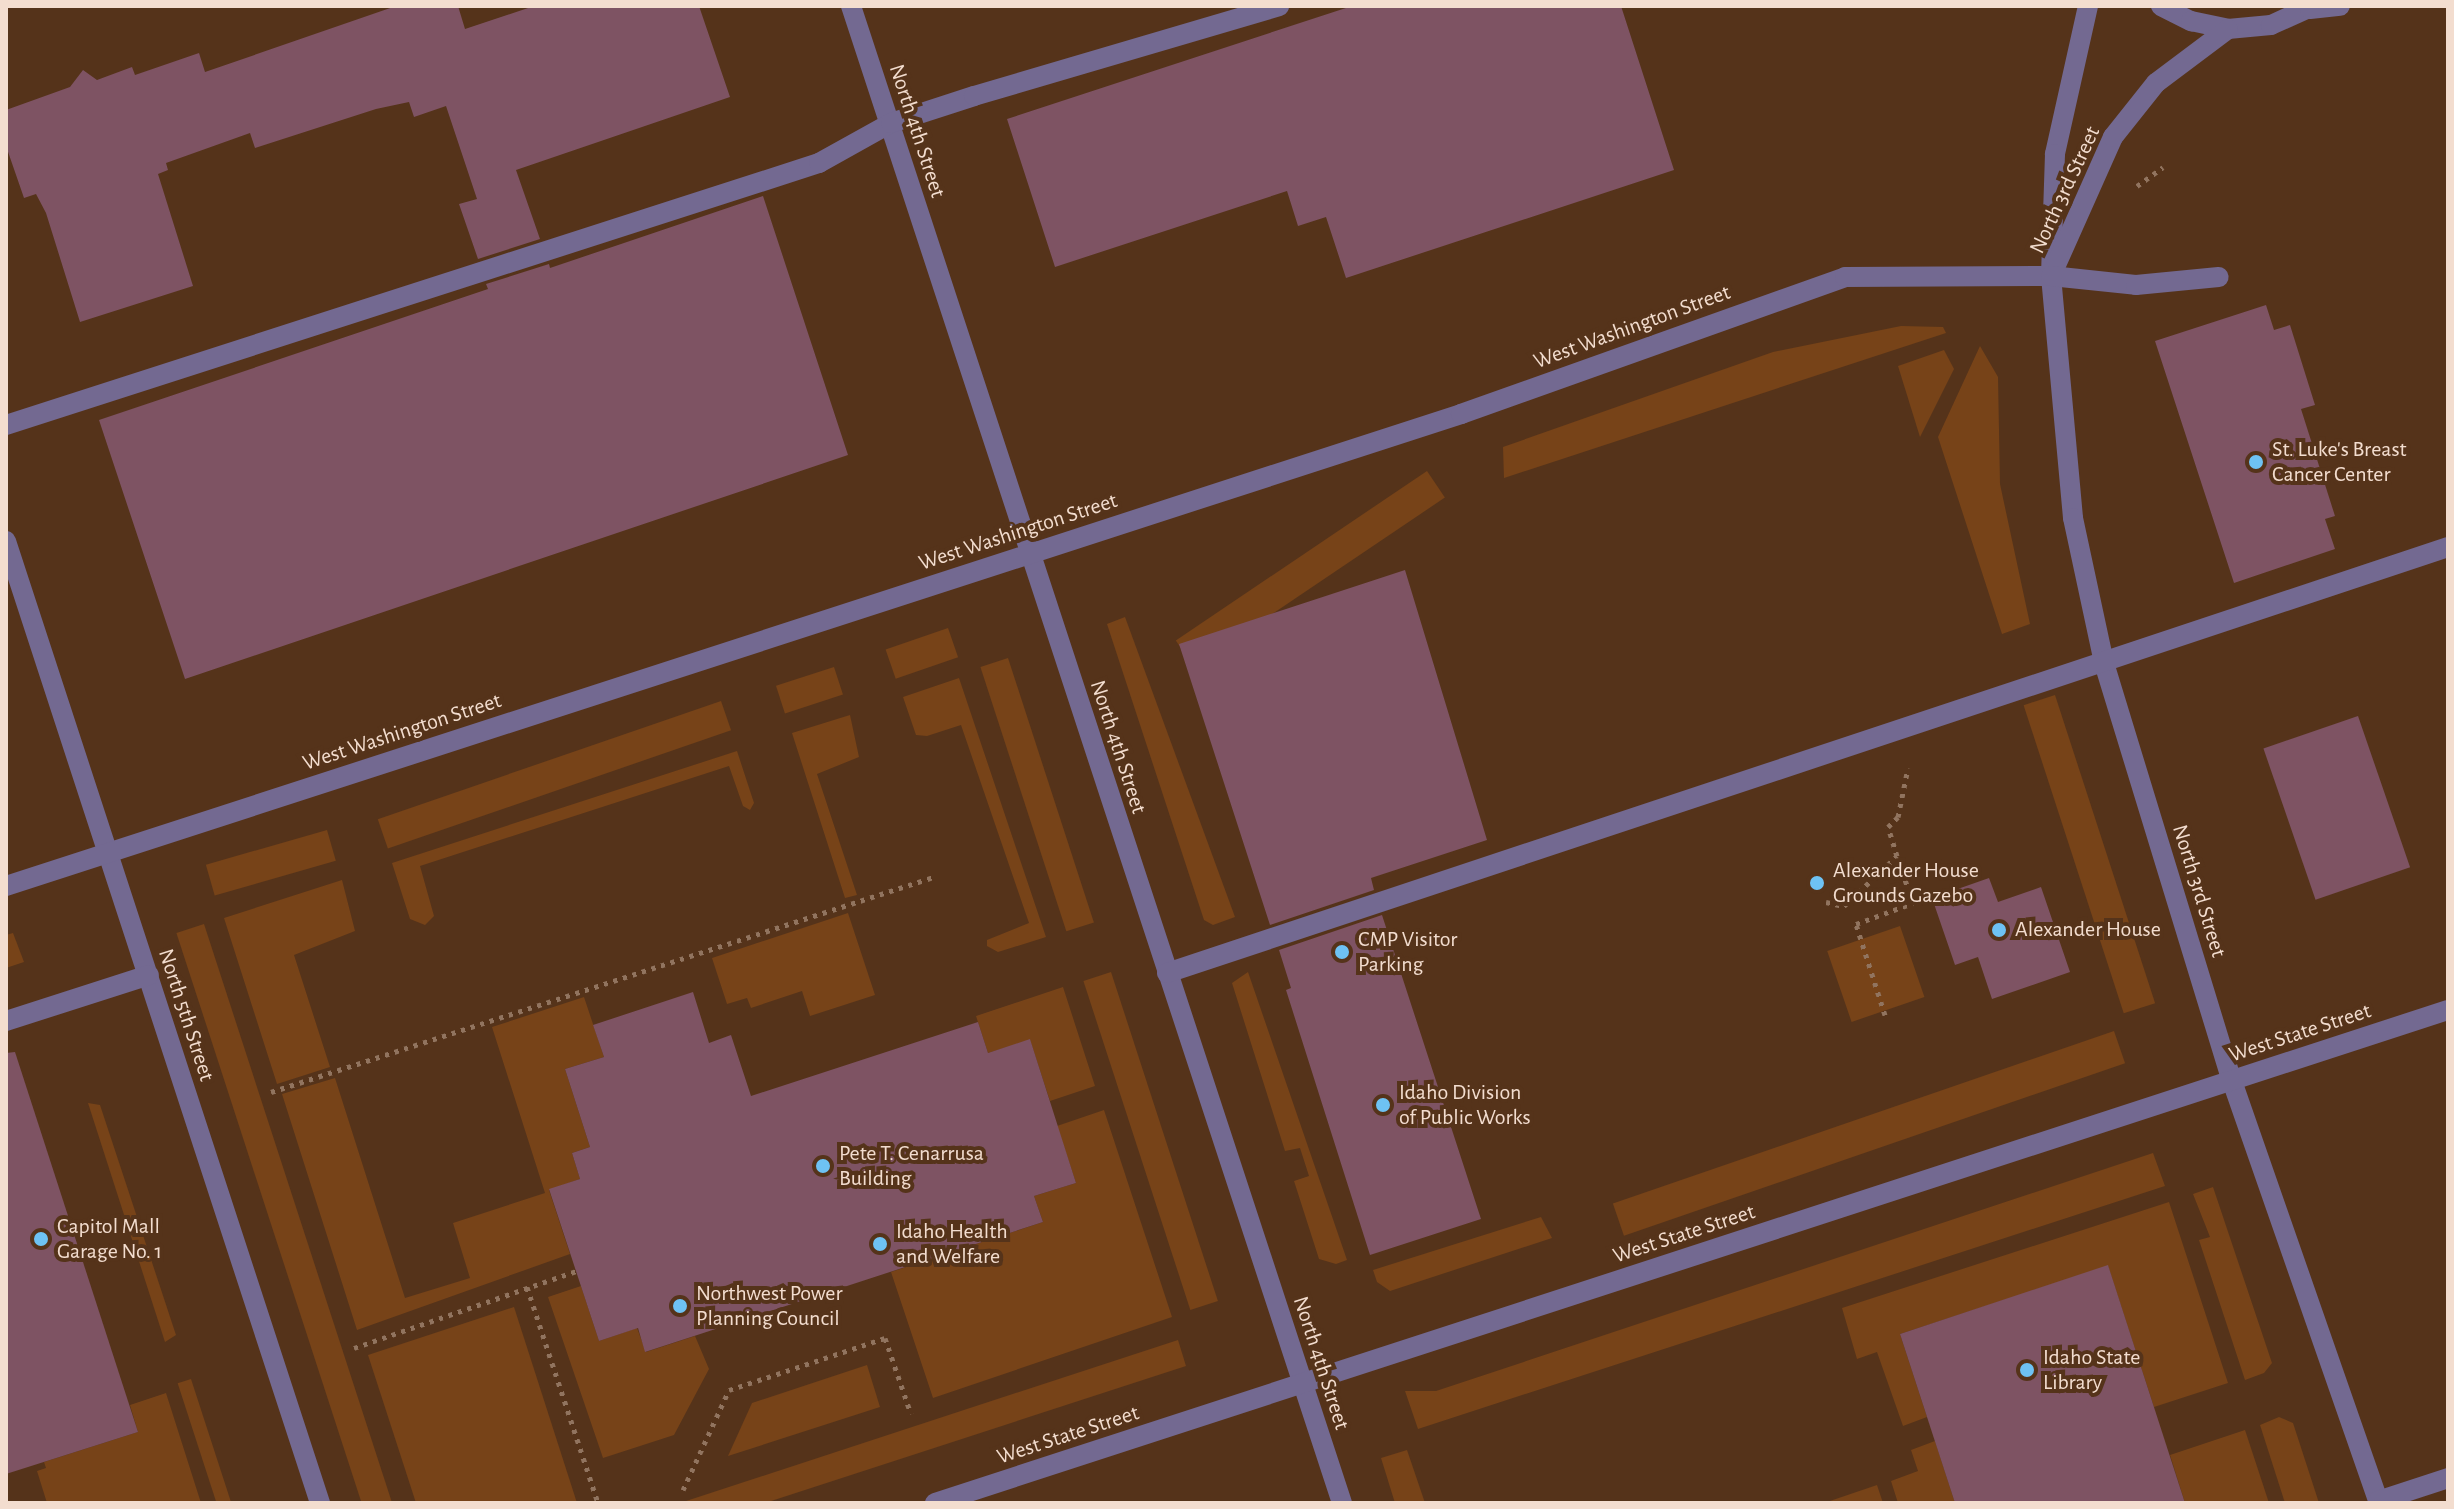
<!DOCTYPE html>
<style>
body{margin:0}
#map{position:relative;width:2454px;height:1509px;overflow:hidden;background:#55331a;font-family:"Alegreya Sans",sans-serif}
div>[style]{position:absolute}
[style*='--x']{left:calc(var(--x)*1px);top:calc(var(--y)*1px);width:calc(var(--w)*1px);rotate:calc(var(--a)*1deg)}
.green>*{inset:0;background:#774318;transform-origin:0 0}
.building>*{inset:0;background:#7e5363;transform-origin:0 0}
.path>*{height:5px;margin-top:-2.5px;transform-origin:0;background:repeating-linear-gradient(90deg,#91745f 0 4px,transparent 0 10px)}
.minor>*{height:20px;margin:-10px;padding:0 10px;transform-origin:10px;border-radius:10px;background:#736991}
.dots>*{width:22px;height:22px;translate:-50% -50%;box-sizing:border-box;border:4px solid #55331a;border-radius:50%}
span{translate:-50% -50%;white-space:nowrap;text-align:center;line-height:1.15;-webkit-text-stroke:8px #55331a;paint-order:stroke}
.street-label{font-size:22px;color:#f3ddcf}
.poi-label{font-size:22px;color:#f3ddcf}
.left{translate:0 -50%;text-align:left}
.frame{position:absolute;inset:0;border:8px solid #f3ddcf;pointer-events:none}
</style>
<div id="map">
<div class="green">
<div style="clip-path:polygon(1901px 326px,1943px 327px,1946px 333px,1504px 478px,1503px 447px,1773px 352px)"></div>
<div style="clip-path:polygon(1980px 346px,1998px 377px,2000px 484px,2030px 624px,2002px 634px,1938px 437px)"></div>
<div style="clip-path:polygon(1944px 350px,1954px 369px,1920px 437px,1898px 366px)"></div>
<div style="left:1427px;top:471px;width:32px;height:303px;rotate:56deg"></div>
<div style="clip-path:polygon(1125px 617px,1235px 917px,1213px 925px,1204px 920px,1107px 624px)"></div>
<div style="left:948px;top:628px;width:31px;height:66px;rotate:71deg"></div>
<div style="left:1008px;top:658px;width:278px;height:29px;rotate:72deg"></div>
<div style="left:834px;top:667px;width:29px;height:61px;rotate:72deg"></div>
<div style="clip-path:polygon(959px 678px,1046px 937px,998px 952px,987px 946px,987px 940px,1029px 923px,961px 725px,927px 736px,916px 735px,903px 697px)"></div>
<div style="left:2055px;top:695px;width:324px;height:33px;rotate:72deg"></div>
<div style="left:721px;top:701px;width:31px;height:363px;rotate:71deg"></div>
<div style="clip-path:polygon(850px 715px,859px 757px,817px 774px,857px 895px,845px 898px,792px 733px)"></div>
<div style="clip-path:polygon(737px 751px,754px 803px,750px 810px,743px 806px,729px 766px,420px 866px,434px 916px,425px 925px,410px 919px,392px 863px)"></div>
<div style="left:327px;top:830px;width:32px;height:126px;rotate:74deg"></div>
<div style="clip-path:polygon(342px 880px,355px 931px,294px 955px,330px 1067px,277px 1084px,224px 918px)"></div>
<div style="clip-path:polygon(848px 913px,875px 995px,810px 1016px,802px 991px,751px 1008px,747px 998px,727px 1004px,712px 958px)"></div>
<div style="left:204px;top:924px;width:609px;height:29px;rotate:72deg"></div>
<div style="left:1900px;top:926px;width:75px;height:77px;rotate:71deg"></div>
<div style="clip-path:polygon(13px 933px,24px 962px,6px 968px,6px 935px)"></div>
<div style="left:1111px;top:972px;width:346px;height:29px;rotate:72deg"></div>
<div style="clip-path:polygon(1248px 972px,1347px 1260px,1336px 1264px,1319px 1259px,1294px 1181px,1309px 1176px,1300px 1148px,1285px 1151px,1232px 983px)"></div>
<div style="clip-path:polygon(1063px 987px,1095px 1086px,1050px 1101px,1030px 1040px,988px 1053px,976px 1016px)"></div>
<div style="clip-path:polygon(584px 997px,604px 1057px,565px 1069px,590px 1147px,572px 1153px,580px 1179px,549px 1190px,570px 1254px,357px 1330px,282px 1094px,335px 1078px,405px 1298px,470px 1278px,453px 1223px,545px 1193px,492px 1027px)"></div>
<div style="left:2114px;top:1031px;width:34px;height:530px;rotate:71deg"></div>
<div style="clip-path:polygon(88px 1103px,100px 1105px,176px 1335px,165px 1342px)"></div>
<div style="clip-path:polygon(1104px 1110px,1172px 1317px,933px 1398px,891px 1272px,1043px 1222px,1034px 1196px,1076px 1183px,1057px 1126px)"></div>
<div style="clip-path:polygon(2153px 1153px,2165px 1186px,1418px 1429px,1405px 1391px,1436px 1391px)"></div>
<div style="clip-path:polygon(2213px 1187px,2272px 1363px,2264px 1373px,2245px 1380px,2199px 1240px,2210px 1237px,2193px 1194px)"></div>
<div style="clip-path:polygon(2169px 1202px,2228px 1383px,2154px 1407px,2108px 1266px,1900px 1334px,1927px 1417px,1903px 1426px,1877px 1352px,1857px 1359px,1842px 1308px)"></div>
<div style="clip-path:polygon(1541px 1217px,1552px 1238px,1390px 1291px,1377px 1282px,1373px 1270px)"></div>
<div style="clip-path:polygon(581px 1286px,599px 1341px,637px 1328px,646px 1352px,695px 1336px,709px 1369px,674px 1435px,603px 1458px,548px 1297px)"></div>
<div style="clip-path:polygon(514px 1307px,577px 1503px,416px 1503px,368px 1355px)"></div>
<div style="clip-path:polygon(1178px 1340px,1186px 1366px,765px 1503px,680px 1503px)"></div>
<div style="clip-path:polygon(867px 1365px,880px 1407px,728px 1456px,752px 1403px)"></div>
<div style="left:191px;top:1379px;width:131px;height:14px;rotate:72deg"></div>
<div style="clip-path:polygon(166px 1393px,201px 1503px,47px 1503px,37px 1471px,46px 1468px,44px 1462px,138px 1432px,130px 1405px)"></div>
<div style="clip-path:polygon(2279px 1417px,2293px 1423px,2319px 1503px,2285px 1503px,2260px 1425px)"></div>
<div style="clip-path:polygon(2245px 1430px,2269px 1503px,2185px 1503px,2170px 1455px)"></div>
<div style="clip-path:polygon(1935px 1441px,1955px 1503px,1898px 1503px,1891px 1481px,1918px 1471px,1911px 1450px)"></div>
<div style="clip-path:polygon(1407px 1450px,1425px 1503px,1395px 1503px,1381px 1458px)"></div>
<div style="clip-path:polygon(1877px 1485px,1883px 1503px,1824px 1503px)"></div>
</div>
<div class="building">
<div style="clip-path:polygon(396px 6px,458px 6px,465px 29px,534px 6px,699px 6px,730px 97px,516px 170px,540px 239px,478px 259px,459px 204px,477px 199px,446px 106px,414px 117px,409px 102px,376px 109px,255px 148px,250px 133px,166px 163px,168px 170px,158px 174px,193px 286px,80px 322px,46px 213px,36px 194px,24px 198px,6px 146px,6px 110px,70px 87px,83px 70px,97px 80px,132px 67px,135px 75px,199px 53px,205px 72px)"></div>
<div style="clip-path:polygon(1352px 6px,1621px 6px,1674px 170px,1346px 278px,1326px 217px,1298px 226px,1287px 191px,1055px 267px,1007px 119px)"></div>
<div style="clip-path:polygon(763px 196px,848px 455px,185px 679px,99px 420px,488px 289px,486px 284px,549px 264px,550px 268px)"></div>
<div style="clip-path:polygon(2266px 305px,2274px 330px,2290px 325px,2315px 405px,2301px 409px,2335px 516px,2325px 519px,2335px 549px,2234px 583px,2155px 341px)"></div>
<div style="clip-path:polygon(1405px 570px,1487px 840px,1371px 878px,1374px 890px,1270px 925px,1179px 644px)"></div>
<div style="left:2358px;top:716px;width:160px;height:100px;rotate:71deg"></div>
<div style="clip-path:polygon(1989px 878px,1998px 902px,2041px 887px,2070px 972px,1992px 999px,1978px 957px,1955px 965px,1932px 898px)"></div>
<div style="clip-path:polygon(1382px 915px,1481px 1219px,1370px 1255px,1286px 990px,1291px 988px,1279px 950px)"></div>
<div style="clip-path:polygon(693px 992px,709px 1043px,731px 1035px,751px 1096px,978px 1022px,988px 1053px,1030px 1039px,1076px 1183px,1034px 1196px,1043px 1222px,645px 1352px,638px 1328px,599px 1341px,549px 1189px,580px 1179px,572px 1153px,590px 1147px,565px 1069px,604px 1057px,593px 1025px)"></div>
<div style="clip-path:polygon(15px 1052px,138px 1432px,6px 1474px,6px 1053px)"></div>
<div style="clip-path:polygon(2108px 1265px,2185px 1503px,1955px 1503px,1900px 1334px)"></div>
</div>
<div class="path">
<div style="--x:2137;--y:186;--w:32;--a:-36"></div>
<div style="--x:1826;--y:902;--w:18;--a:13"></div>
<div style="--x:1844;--y:906;--w:73;--a:-43.3"></div>
<div style="--x:1897;--y:856;--w:30;--a:-107"></div>
<div style="--x:1888;--y:827;--w:14;--a:-45"></div>
<div style="--x:1898;--y:817;--w:50;--a:-78.5"></div>
<div style="--x:1885;--y:1015;--w:96;--a:-107.7"></div>
<div style="--x:1856;--y:924;--w:61;--a:-20.2"></div>
<div style="--x:1913;--y:903;--w:50;--a:-108.8"></div>
<div style="--x:271;--y:1092;--w:697;--a:-17.97"></div>
<div style="--x:527;--y:1287;--w:227;--a:71.8"></div>
<div style="--x:354;--y:1348;--w:235;--a:-19.1"></div>
<div style="--x:683;--y:1490;--w:110;--a:-65.3"></div>
<div style="--x:729;--y:1390;--w:164;--a:-18.4"></div>
<div style="--x:885;--y:1338;--w:80;--a:71.1"></div>
</div>
<div class="minor">
<div style="--x:851;--y:6;--w:1575;--a:71.84"></div>
<div style="--x:2088;--y:6;--w:152;--a:102.6"></div>
<div style="--x:2055;--y:154;--w:122;--a:91.9"></div>
<div style="--x:2051;--y:276;--w:243;--a:84.8"></div>
<div style="--x:2073;--y:518;--w:148;--a:77.9"></div>
<div style="--x:2104;--y:663;--w:437;--a:73"></div>
<div style="--x:2232;--y:1081;--w:447;--a:70.8"></div>
<div style="--x:2161;--y:6;--w:34;--a:27"></div>
<div style="--x:2191;--y:21;--w:38;--a:12"></div>
<div style="--x:2228;--y:29;--w:43;--a:-5.3"></div>
<div style="--x:2271;--y:25;--w:46;--a:-24.3"></div>
<div style="--x:2310;--y:9;--w:30;--a:-6"></div>
<div style="--x:2056;--y:265;--w:140;--a:-66"></div>
<div style="--x:2113;--y:137;--w:69;--a:-51.5"></div>
<div style="--x:2156;--y:83;--w:90;--a:-36.9"></div>
<div style="--x:6;--y:425;--w:854;--a:-17.86"></div>
<div style="--x:819;--y:163;--w:82;--a:-29.1"></div>
<div style="--x:891;--y:123;--w:87;--a:-18"></div>
<div style="--x:974;--y:96;--w:318;--a:-16.4"></div>
<div style="--x:6;--y:541;--w:1012;--a:71.92"></div>
<div style="--x:6;--y:886;--w:1530;--a:-17.97"></div>
<div style="--x:1461;--y:414;--w:408;--a:-19.6"></div>
<div style="--x:1845;--y:277;--w:206;--a:-0.3"></div>
<div style="--x:2051;--y:276;--w:85;--a:6"></div>
<div style="--x:2136;--y:285;--w:83;--a:-5.5"></div>
<div style="--x:1167;--y:973;--w:1350;--a:-18.39"></div>
<div style="--x:6;--y:1021;--w:150;--a:-17.8"></div>
<div style="--x:2378;--y:1501;--w:74;--a:-18.2"></div>
<div style="--x:935;--y:1503;--w:1591;--a:-18.05"></div>
</div>
<div class="dots">
<div style="left:2256px;top:462px;background:#6ec2f3"></div>
<div style="left:1817px;top:883px;background:#6ec2f3"></div>
<div style="left:1999px;top:930px;background:#6ec2f3"></div>
<div style="left:1342px;top:952px;background:#6ec2f3"></div>
<div style="left:1383px;top:1105px;background:#6ec2f3"></div>
<div style="left:823px;top:1166px;background:#6ec2f3"></div>
<div style="left:41px;top:1239px;background:#6ec2f3"></div>
<div style="left:880px;top:1244px;background:#6ec2f3"></div>
<div style="left:680px;top:1306px;background:#6ec2f3"></div>
<div style="left:2027px;top:1370px;background:#6ec2f3"></div>
</div>
<div class="street-label">
<span style="left:917px;top:131px;rotate:72deg">North 4th Street</span>
<span style="left:2065px;top:190px;rotate:-65deg">North 3rd Street</span>
<span style="left:1632px;top:327px;rotate:-20deg">West Washington Street</span>
<span style="left:1018px;top:532px;rotate:-18deg">West Washington Street</span>
<span style="left:402px;top:732px;rotate:-18deg">West Washington Street</span>
<span style="left:1118px;top:747px;rotate:72deg">North 4th Street</span>
<span style="left:2199px;top:891px;rotate:73deg">North 3rd Street</span>
<span style="left:186px;top:1015px;rotate:72deg">North 5th Street</span>
<span style="left:2300px;top:1033px;rotate:-18deg">West State Street</span>
<span style="left:1684px;top:1234px;rotate:-18deg">West State Street</span>
<span style="left:1321px;top:1363px;rotate:72deg">North 4th Street</span>
<span style="left:1068px;top:1435px;rotate:-18deg">West State Street</span>
</div>
<div class="poi-label">
<span class="left" style="left:2272px;top:462px">St. Luke's Breast<br>Cancer Center</span>
<span class="left" style="left:1833px;top:883px">Alexander House<br>Grounds Gazebo</span>
<span class="left" style="left:2015px;top:930px">Alexander House</span>
<span class="left" style="left:1358px;top:952px">CMP Visitor<br>Parking</span>
<span class="left" style="left:1399px;top:1105px">Idaho Division<br>of Public Works</span>
<span class="left" style="left:839px;top:1166px">Pete T. Cenarrusa<br>Building</span>
<span class="left" style="left:57px;top:1239px">Capitol Mall<br>Garage No. 1</span>
<span class="left" style="left:896px;top:1244px">Idaho Health<br>and Welfare</span>
<span class="left" style="left:696px;top:1306px">Northwest Power<br>Planning Council</span>
<span class="left" style="left:2043px;top:1370px">Idaho State<br>Library</span>
</div>
<div class="frame"></div>
</div>
